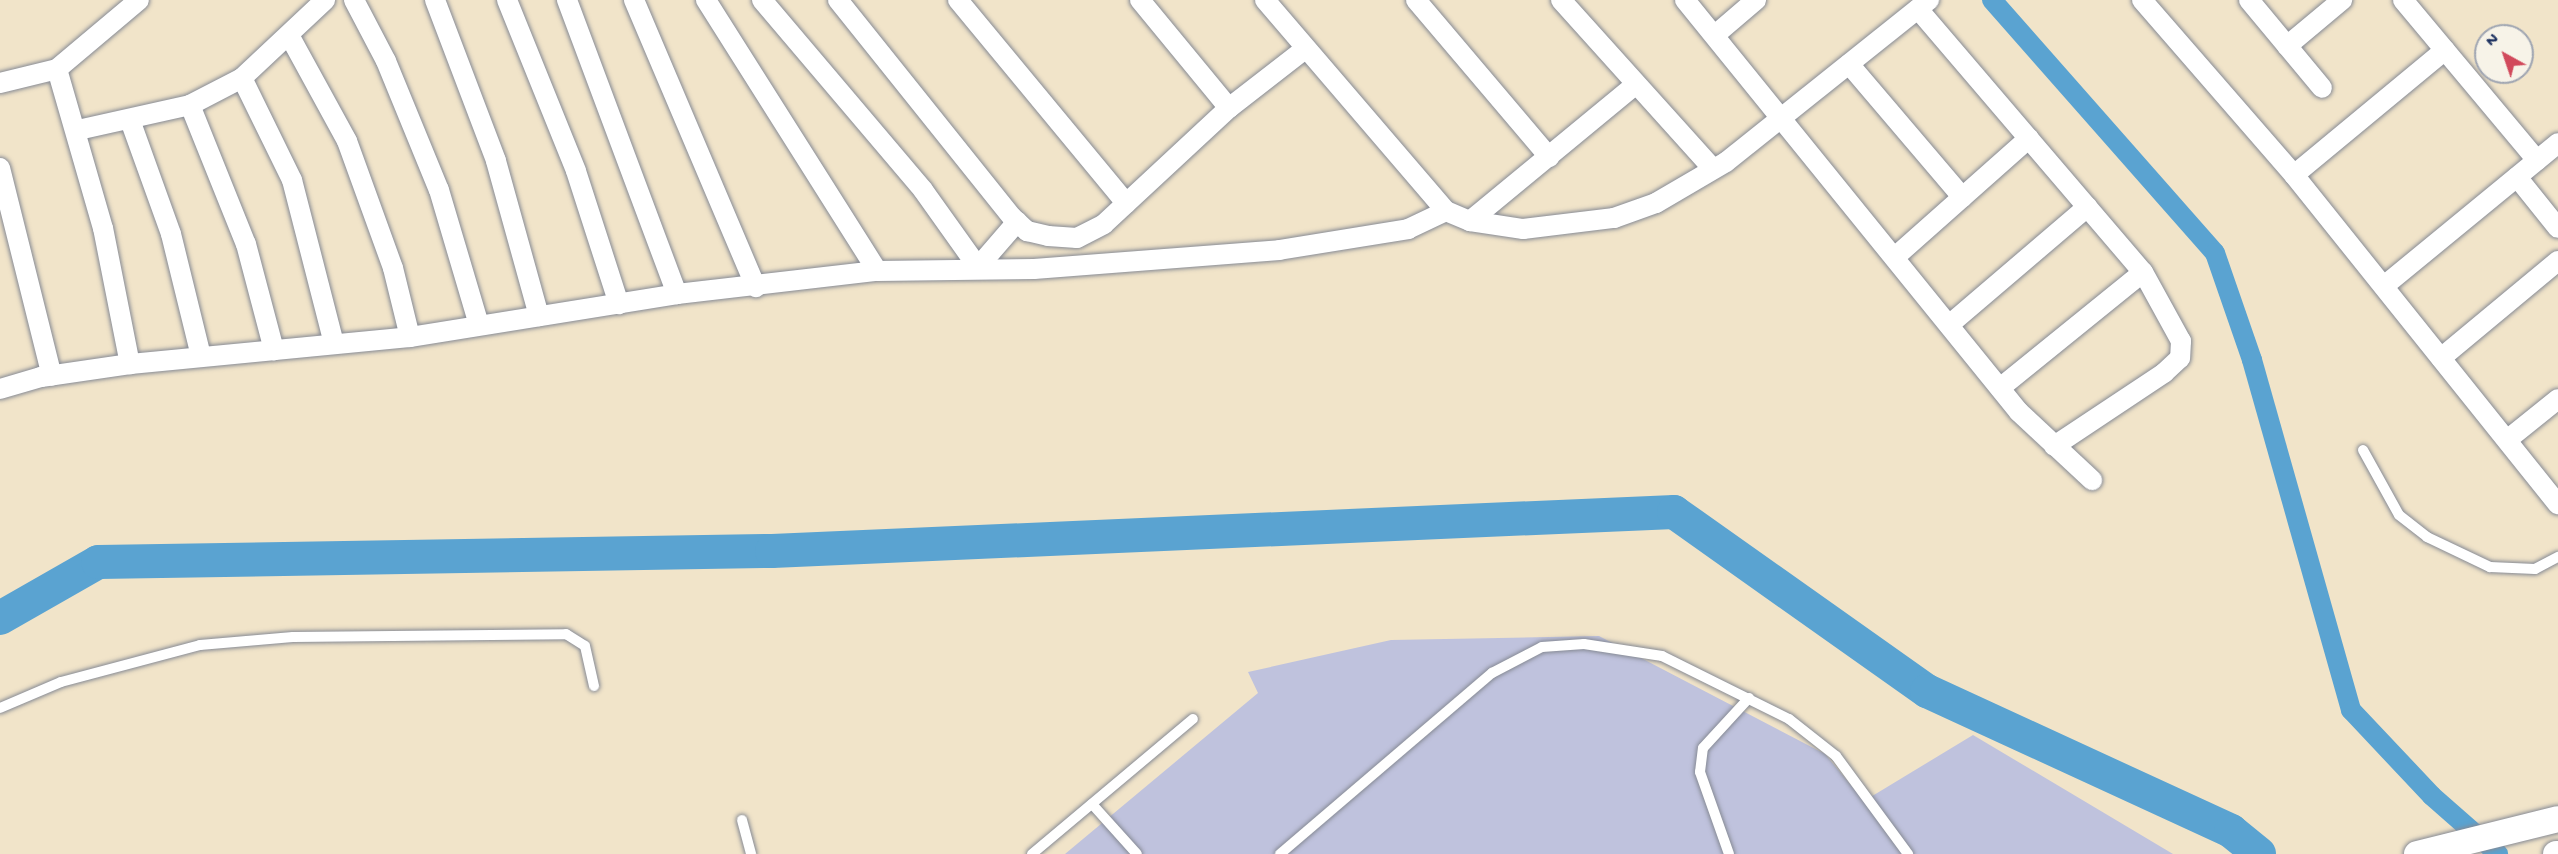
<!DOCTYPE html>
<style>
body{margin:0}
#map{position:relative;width:2558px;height:854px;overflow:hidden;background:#f1e4c9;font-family:"Gochi Hand",sans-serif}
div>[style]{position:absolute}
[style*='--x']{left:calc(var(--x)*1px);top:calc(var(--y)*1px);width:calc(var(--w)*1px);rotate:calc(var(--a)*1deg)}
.industrial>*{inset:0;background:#bfc2dd}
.canal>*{height:20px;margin:-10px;padding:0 10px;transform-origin:10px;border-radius:10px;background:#5aa3d1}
.river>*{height:34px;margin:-17px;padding:0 17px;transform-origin:17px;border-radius:17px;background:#5aa3d1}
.roads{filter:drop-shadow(0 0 2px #868a94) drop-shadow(0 0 2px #868a94)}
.service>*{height:10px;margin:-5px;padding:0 5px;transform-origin:5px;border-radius:5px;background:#fff}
.minor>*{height:20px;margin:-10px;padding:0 10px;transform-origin:10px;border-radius:10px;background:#fff}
.tertiary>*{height:26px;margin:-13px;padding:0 13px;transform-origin:13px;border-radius:13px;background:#fff}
span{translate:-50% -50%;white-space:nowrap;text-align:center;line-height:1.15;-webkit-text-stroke:5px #f7f3e8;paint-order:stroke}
.north{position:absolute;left:2474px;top:24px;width:60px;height:60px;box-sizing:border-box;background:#f7f3e8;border:2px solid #9fa5b1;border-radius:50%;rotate:320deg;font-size:16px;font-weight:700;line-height:24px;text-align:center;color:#1b2f5e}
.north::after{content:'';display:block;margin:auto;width:21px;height:27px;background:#d1495b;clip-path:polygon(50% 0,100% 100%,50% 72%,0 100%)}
</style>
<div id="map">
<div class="industrial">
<div style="clip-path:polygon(1599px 636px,1825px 754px,1864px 801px,1973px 735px,2173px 854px,1065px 854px,1258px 693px,1248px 672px,1391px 640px)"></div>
</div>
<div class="canal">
<div style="--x:1992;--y:0;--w:337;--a:48.6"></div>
<div style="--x:2215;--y:253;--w:113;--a:70.9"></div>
<div style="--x:2252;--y:360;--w:364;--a:74.2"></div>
<div style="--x:2351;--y:710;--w:118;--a:46.7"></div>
<div style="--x:2432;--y:796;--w:88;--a:41.3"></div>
</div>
<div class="river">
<div style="--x:0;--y:618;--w:113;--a:-29.7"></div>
<div style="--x:98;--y:562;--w:674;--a:-0.94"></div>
<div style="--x:772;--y:551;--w:903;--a:-2.48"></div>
<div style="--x:1674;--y:512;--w:310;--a:35.3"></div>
<div style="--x:1927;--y:691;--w:335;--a:24.7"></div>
<div style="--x:2231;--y:831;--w:36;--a:39"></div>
</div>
<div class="roads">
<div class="service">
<div style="--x:2363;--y:450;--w:74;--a:61"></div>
<div style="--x:2399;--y:515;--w:36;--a:38"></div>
<div style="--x:2427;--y:537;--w:70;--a:25.5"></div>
<div style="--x:2490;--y:567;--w:45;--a:2.5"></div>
<div style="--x:2535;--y:569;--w:26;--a:-28"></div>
<div style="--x:0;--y:708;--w:66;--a:-23.1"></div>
<div style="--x:61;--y:682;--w:144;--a:-14.9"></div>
<div style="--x:200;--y:645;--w:93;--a:-4.9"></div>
<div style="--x:293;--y:637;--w:273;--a:-0.6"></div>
<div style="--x:566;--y:634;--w:22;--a:32"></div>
<div style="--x:585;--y:646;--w:41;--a:77.3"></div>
<div style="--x:1092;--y:804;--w:67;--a:48"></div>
<div style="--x:742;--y:820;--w:35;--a:75"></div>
<div style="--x:1032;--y:854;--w:210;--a:-40"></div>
<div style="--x:1280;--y:854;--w:279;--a:-40.5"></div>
<div style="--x:1492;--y:673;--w:56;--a:-27.5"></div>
<div style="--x:1542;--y:647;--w:42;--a:-4.1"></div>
<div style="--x:1584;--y:644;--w:79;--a:8.7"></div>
<div style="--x:1662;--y:656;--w:142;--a:26.4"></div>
<div style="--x:1789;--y:719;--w:60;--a:38.2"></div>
<div style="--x:1836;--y:756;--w:122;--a:53.7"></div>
<div style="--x:1729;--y:854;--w:87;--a:-109.5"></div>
<div style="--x:1700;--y:772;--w:24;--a:-83"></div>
<div style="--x:1703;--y:748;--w:68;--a:-47.4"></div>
</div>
<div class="minor">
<div style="--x:354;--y:0;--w:69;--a:62.3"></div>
<div style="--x:386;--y:61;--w:139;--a:67.7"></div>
<div style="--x:439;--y:190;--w:141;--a:73.5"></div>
<div style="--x:435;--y:0;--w:172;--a:69.2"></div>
<div style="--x:496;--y:161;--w:161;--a:74.5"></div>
<div style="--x:507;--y:0;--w:184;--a:68"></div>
<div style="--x:576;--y:171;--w:140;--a:72.1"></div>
<div style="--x:567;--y:0;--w:314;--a:69.5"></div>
<div style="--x:634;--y:0;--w:312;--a:67"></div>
<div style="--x:706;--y:0;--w:320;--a:57.7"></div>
<div style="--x:762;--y:0;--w:249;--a:49.7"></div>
<div style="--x:923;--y:190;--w:95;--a:54.5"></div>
<div style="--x:978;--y:267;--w:60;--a:-49.1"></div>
<div style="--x:838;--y:0;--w:278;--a:51.3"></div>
<div style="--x:1012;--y:217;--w:21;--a:43"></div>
<div style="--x:1027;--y:231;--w:22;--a:13"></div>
<div style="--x:1048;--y:236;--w:29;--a:4"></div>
<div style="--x:1077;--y:238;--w:30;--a:-27"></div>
<div style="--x:1104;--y:224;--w:171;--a:-42.9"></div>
<div style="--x:1229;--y:108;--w:96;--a:-37.8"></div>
<div style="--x:958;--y:0;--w:264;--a:50.4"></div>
<div style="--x:1140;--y:0;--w:140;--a:50.5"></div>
<div style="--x:1265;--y:0;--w:278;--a:49.4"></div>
<div style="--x:1446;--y:211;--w:26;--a:23"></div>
<div style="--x:1470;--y:221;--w:54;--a:8.6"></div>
<div style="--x:1523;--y:229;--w:92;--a:-6.9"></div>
<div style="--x:1614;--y:218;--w:45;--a:-19.7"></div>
<div style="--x:1656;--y:203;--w:81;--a:-30.4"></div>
<div style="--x:1726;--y:162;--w:260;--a:-38.6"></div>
<div style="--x:1416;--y:0;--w:206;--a:49.7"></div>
<div style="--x:1561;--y:0;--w:227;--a:48"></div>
<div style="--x:1685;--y:0;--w:530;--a:50.97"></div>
<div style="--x:2019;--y:412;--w:100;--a:43"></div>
<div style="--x:2142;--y:0;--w:232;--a:49"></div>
<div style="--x:2294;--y:175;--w:422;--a:51.3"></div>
<div style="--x:2249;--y:0;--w:114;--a:50.3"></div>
<div style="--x:2403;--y:0;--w:209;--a:50.1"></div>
<div style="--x:1918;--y:9;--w:346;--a:49.5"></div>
<div style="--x:2143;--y:272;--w:79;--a:61.2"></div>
<div style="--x:2181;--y:341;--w:17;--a:93"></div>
<div style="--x:2180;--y:358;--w:22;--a:137"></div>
<div style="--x:2164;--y:373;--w:132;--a:146.4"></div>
<div style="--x:289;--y:35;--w:121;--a:61.3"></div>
<div style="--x:347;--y:141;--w:135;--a:70.1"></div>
<div style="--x:393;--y:268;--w:71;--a:76.2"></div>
<div style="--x:1715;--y:35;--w:54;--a:-40.5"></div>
<div style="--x:2287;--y:46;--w:72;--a:-39.9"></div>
<div style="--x:1849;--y:64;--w:175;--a:49.6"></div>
<div style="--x:57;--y:69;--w:166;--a:73.9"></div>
<div style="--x:103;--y:228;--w:139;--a:78.8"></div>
<div style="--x:242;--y:78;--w:114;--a:63.9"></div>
<div style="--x:292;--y:180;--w:169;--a:75.6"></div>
<div style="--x:0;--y:83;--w:59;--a:-13.8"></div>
<div style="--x:57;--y:69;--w:107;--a:-40.1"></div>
<div style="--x:190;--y:105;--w:150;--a:68.1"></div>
<div style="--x:246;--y:244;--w:110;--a:75.2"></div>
<div style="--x:130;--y:120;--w:121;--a:70.2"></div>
<div style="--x:171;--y:234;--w:126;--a:76.2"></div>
<div style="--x:78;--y:130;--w:115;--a:-12.6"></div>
<div style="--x:190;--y:105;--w:59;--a:-27.4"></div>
<div style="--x:242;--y:78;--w:114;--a:-43.2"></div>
<div style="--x:0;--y:168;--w:214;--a:76"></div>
<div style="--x:2294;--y:175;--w:196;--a:-39.6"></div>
<div style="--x:2517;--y:177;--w:65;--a:51.2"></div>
<div style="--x:1470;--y:221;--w:214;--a:-39.5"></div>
<div style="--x:1895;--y:257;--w:179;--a:-41.6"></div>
<div style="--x:2384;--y:286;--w:225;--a:-39.4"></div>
<div style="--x:1949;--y:325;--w:182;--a:-40.5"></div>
<div style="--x:2441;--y:358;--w:152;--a:-39.7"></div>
<div style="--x:2000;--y:388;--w:184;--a:-39"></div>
<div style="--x:0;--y:389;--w:43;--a:-16.3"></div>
<div style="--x:41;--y:377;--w:90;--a:-8.3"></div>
<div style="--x:130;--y:364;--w:281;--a:-5.5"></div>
<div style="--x:410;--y:337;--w:270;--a:-9.1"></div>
<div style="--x:677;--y:294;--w:201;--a:-6.6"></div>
<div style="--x:877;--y:271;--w:157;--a:-0.7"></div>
<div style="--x:1034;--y:269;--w:246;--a:-4.4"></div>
<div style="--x:1279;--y:250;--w:131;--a:-9.2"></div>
<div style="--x:1408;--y:229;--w:42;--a:-25.3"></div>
<div style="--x:2507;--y:440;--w:65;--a:-38.8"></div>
</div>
<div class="tertiary">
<div style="--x:2417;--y:854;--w:145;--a:-13.9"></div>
<div style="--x:2556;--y:854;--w:2;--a:0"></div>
</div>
</div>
<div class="north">N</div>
</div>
